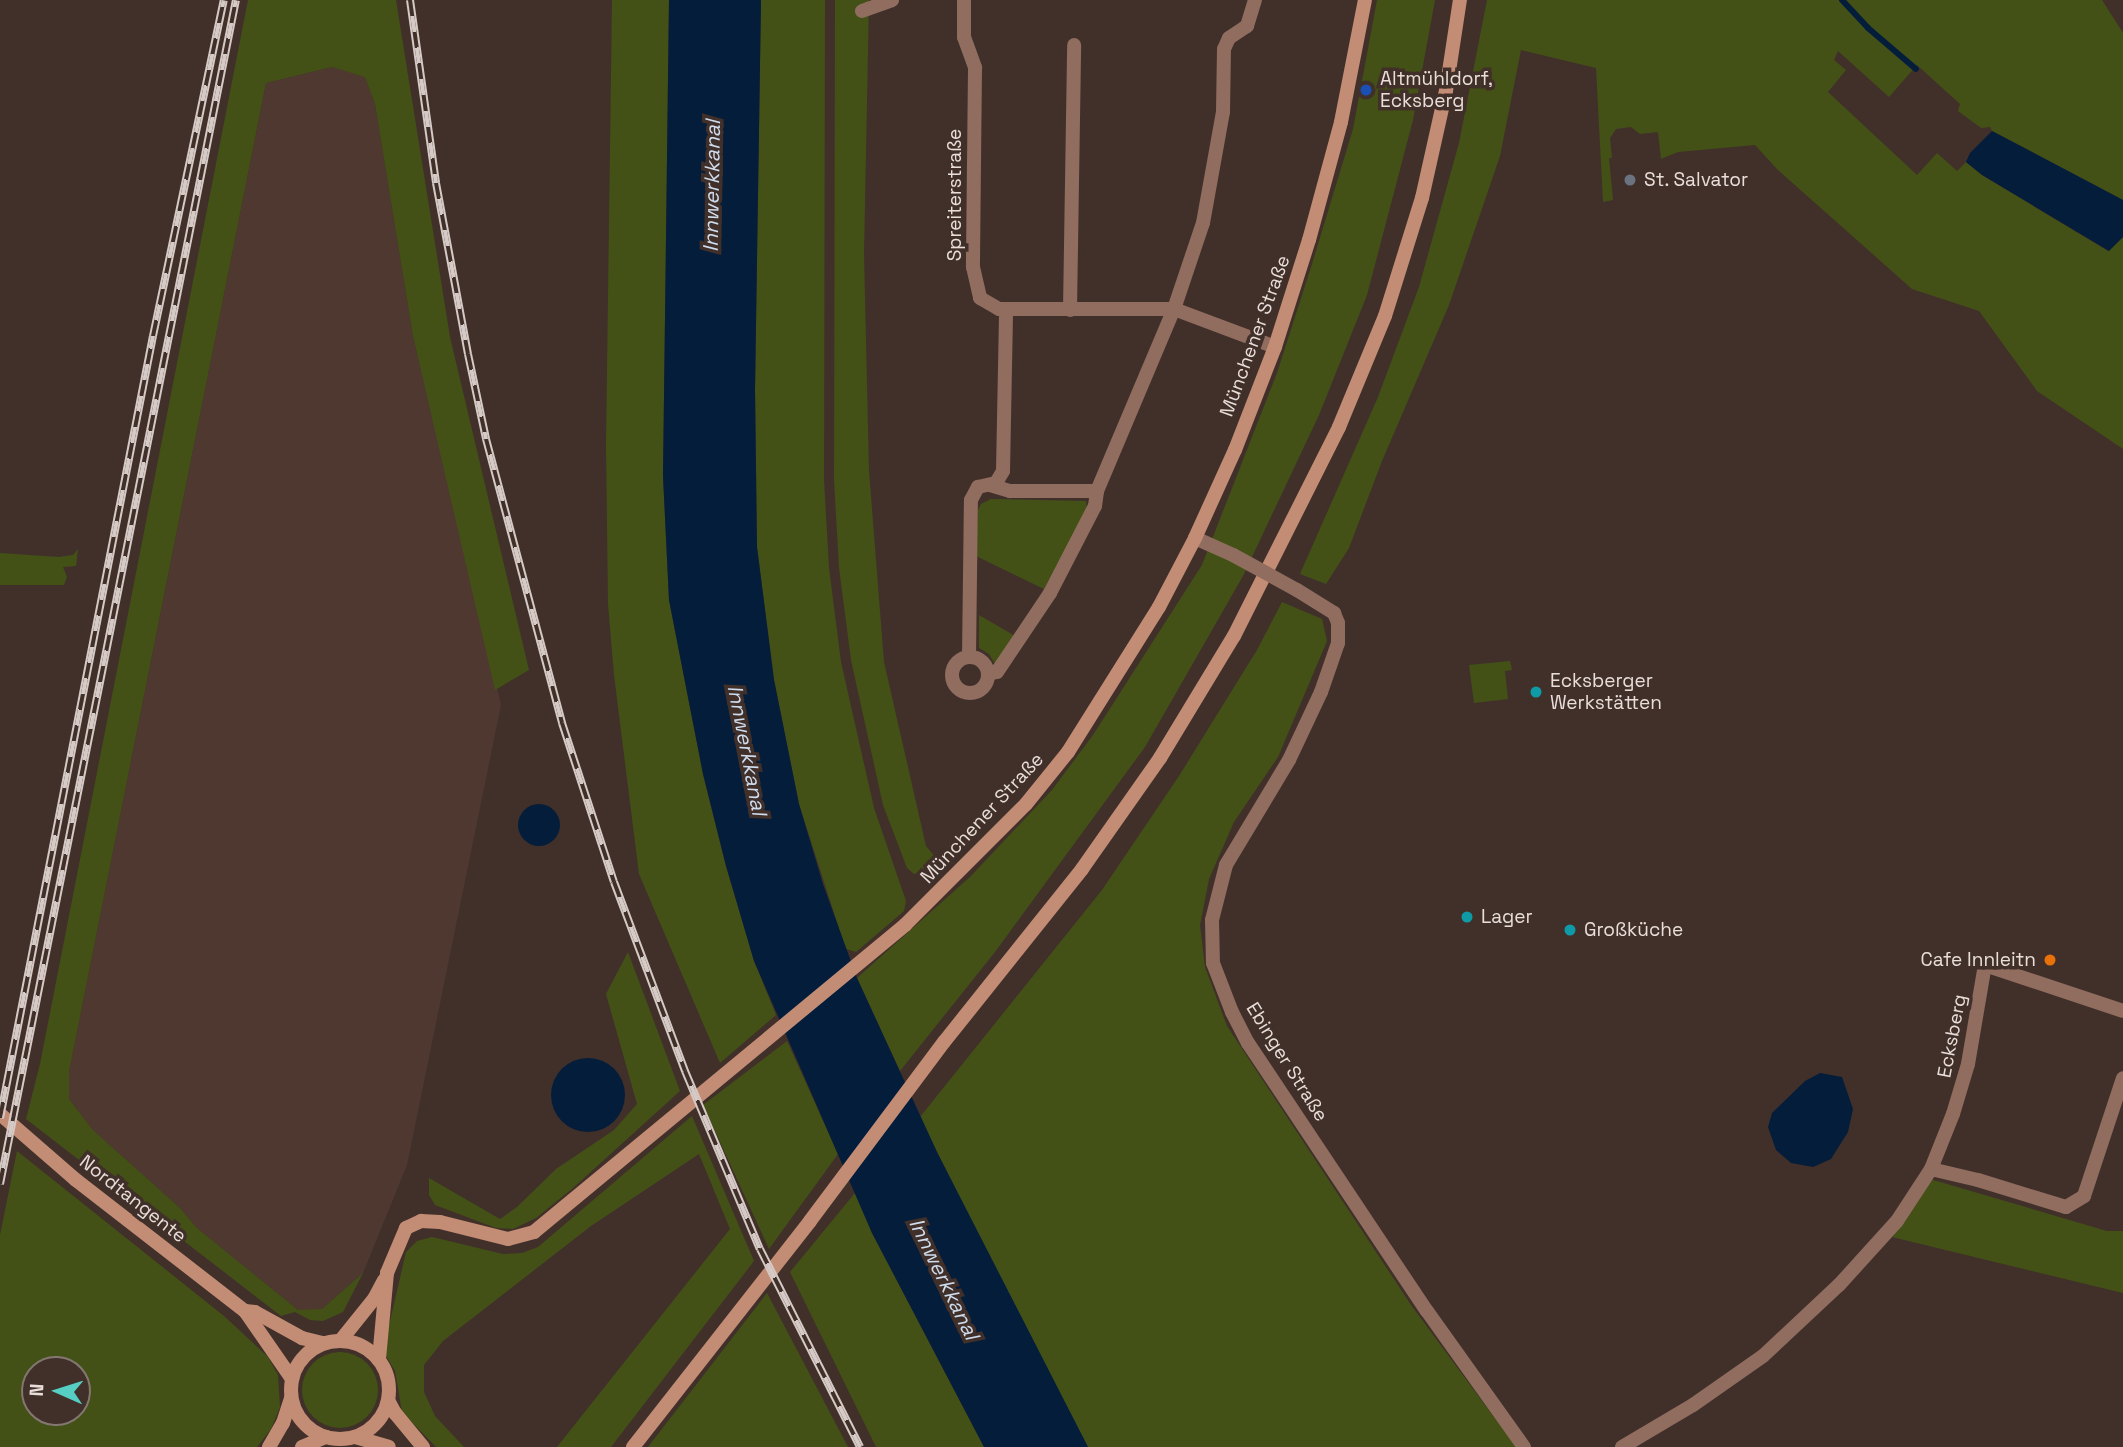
<!DOCTYPE html>
<meta charset="utf-8">
<style>
body{margin:0}
#map{position:relative;width:2123px;height:1447px;overflow:hidden;background:#41302a;font-family:"Space Grotesk",sans-serif}
div>[style]{position:absolute}
[style*='--x']{left:calc(var(--x)*1px);top:calc(var(--y)*1px);width:calc(var(--w)*1px);rotate:calc(var(--a)*1deg)}
.built>*{inset:0;background:#4f382f}
.green>*{inset:0;background:#435116}
.round{border-radius:50%}
.water>*{inset:0;background:#041d3b}
.stream>*{height:6px;margin:-3px;padding:0 3px;transform-origin:3px;border-radius:3px;background:#041d3b}
.street>*{height:14px;margin:-7px;padding:0 7px;transform-origin:7px;border-radius:7px;background:#906d5f}
.street>.ring{margin:-7px;padding:0;box-sizing:content-box;background:none;border:14px solid #906d5f;border-radius:50%}
.secondary>*{height:14px;margin:-7px;padding:0 7px;transform-origin:7px;border-radius:7px;background:#c38c75}
.secondary>.ring{margin:-7px;padding:0;box-sizing:content-box;background:none;border:14px solid #c38c75;border-radius:50%}
.rail>*{height:8px;margin-top:-4px;transform-origin:0;background:repeating-linear-gradient(90deg,#41302a 0 16px,#d6cac6 0 32px);box-sizing:border-box;border-block:2px solid #d6cac6}
.street-bridge>*{height:14px;margin:-7px;padding:0 7px;transform-origin:7px;border-radius:7px;background:#906d5f}
.dots>*{width:19px;height:19px;translate:-50% -50%;box-sizing:border-box;border:4px solid #41302a;border-radius:50%}
span{translate:-50% -50%;white-space:nowrap;text-align:center;line-height:1.15;-webkit-text-stroke:7px #41302a;paint-order:stroke}
.poi-label{font-size:19px;color:#e9deda}
.left{translate:0 -50%;text-align:left}
.right{translate:-100% -50%;text-align:right}
.street-label{font-size:19px;color:#e9deda}
.water-label{font-size:21px;color:#cfdcee;font-style:italic}
.north{position:absolute;left:21px;top:1356px;width:70px;height:70px;box-sizing:border-box;background:#41302a;border:2px solid #847670;border-radius:50%;rotate:273deg;font-size:19px;font-weight:700;line-height:28px;text-align:center;color:#e9deda}
.north::after{content:'';display:block;margin:auto;width:24px;height:32px;background:#56cec4;clip-path:polygon(50% 0,100% 100%,50% 72%,0 100%)}
</style>
<div id="map">
<div class="built">
<div style="clip-path:polygon(332px 67px,365px 76px,375px 104px,413px 336px,501px 705px,407px 1165px,363px 1273px,322px 1309px,308px 1311px,298px 1310px,197px 1228px,180px 1208px,93px 1130px,69px 1099px,69px 1072px,266px 83px)"></div>
</div>
<div class="green">
<div style="clip-path:polygon(248px 0,396px 0,450px 337px,529px 670px,495px 690px,413px 336px,375px 104px,365px 77px,332px 67px,266px 83px,69px 1072px,69px 1099px,93px 1130px,180px 1208px,197px 1228px,298px 1310px,322px 1309px,363px 1273px,343px 1312px,323px 1321px,310px 1320px,295px 1312px,281px 1316px,26px 1119px,40px 1064px)"></div>
<div style="clip-path:polygon(612px 0,669px 0,663px 476px,669px 600px,703px 774px,726px 866px,754px 961px,776px 1015px,720px 1063px,639px 874px,614px 675px,608px 604px,606px 445px)"></div>
<div style="clip-path:polygon(761px 0,825px 0,824px 480px,829px 568px,841px 662px,874px 808px,906px 901px,904px 911px,856px 952px,846px 949px,843px 941px,799px 804px,774px 679px,757px 547px,755px 390px)"></div>
<div style="clip-path:polygon(835px 0,869px 0,864px 254px,869px 471px,884px 662px,926px 846px,938px 860px,923px 874px,914px 874px,907px 868px,883px 805px,851px 660px,839px 568px,834px 480px)"></div>
<div style="clip-path:polygon(1377px 0,1435px 0,1413px 120px,1367px 295px,1319px 415px,1243px 576px,1145px 747px,995px 952px,900px 1071px,857px 978px,971px 876px,1052px 790px,1093px 735px,1202px 565px,1277px 373px,1312px 264px,1353px 129px)"></div>
<div style="clip-path:polygon(1487px 0,2102px 0,2123px 33px,2123px 200px,1992px 131px,1990px 127px,1981px 128px,1958px 111px,1960px 104px,1917px 65px,1889px 97px,1838px 51px,1834px 60px,1846px 70px,1828px 92px,1917px 175px,1937px 153px,1957px 171px,1966px 162px,1982px 175px,2108px 251px,2123px 237px,2123px 449px,2037px 391px,1979px 311px,1912px 289px,1777px 169px,1755px 145px,1678px 152px,1661px 159px,1658px 132px,1640px 134px,1631px 127px,1616px 129px,1610px 138px,1612px 158px,1609px 158px,1613px 200px,1603px 202px,1596px 68px,1521px 50px,1500px 156px,1449px 305px,1382px 461px,1349px 548px,1326px 584px,1300px 574px,1378px 397px,1419px 287px,1459px 143px)"></div>
<div style="clip-path:polygon(991px 499px,1086px 501px,1087px 510px,1044px 589px,976px 556px,978px 510px,981px 504px)"></div>
<div style="clip-path:polygon(78px 549px,76px 566px,63px 567px,67px 577px,64px 585px,0 585px,0 553px,59px 557px,73px 555px)"></div>
<div style="clip-path:polygon(1282px 602px,1322px 619px,1327px 641px,1278px 757px,1234px 822px,1209px 879px,1200px 925px,1205px 967px,1227px 1026px,1411px 1305px,1516px 1447px,1088px 1447px,984px 1248px,920px 1117px,1102px 890px,1179px 776px,1257px 650px)"></div>
<div style="clip-path:polygon(979px 615px,1015px 636px,996px 666px,989px 654px,979px 648px)"></div>
<div style="clip-path:polygon(1510px 661px,1512px 670px,1505px 671px,1508px 699px,1474px 703px,1469px 665px)"></div>
<div style="clip-path:polygon(628px 952px,680px 1091px,573px 1188px,536px 1218px,513px 1229px,496px 1228px,435px 1205px,429px 1195px,429px 1178px,500px 1219px,517px 1207px,556px 1169px,614px 1130px,637px 1104px,606px 994px)"></div>
<div style="clip-path:polygon(787px 1041px,838px 1154px,769px 1249px,703px 1105px)"></div>
<div style="clip-path:polygon(692px 1116px,754px 1261px,611px 1447px,557px 1447px,730px 1229px,699px 1154px,591px 1226px,443px 1341px,424px 1365px,424px 1392px,435px 1416px,464px 1447px,436px 1447px,402px 1412px,395px 1371px,386px 1356px,385px 1343px,406px 1252px,417px 1241px,432px 1237px,503px 1254px,522px 1253px,538px 1247px)"></div>
<div style="clip-path:polygon(evenodd,17px 1151px,224px 1316px,268px 1357px,278px 1375px,280px 1407px,271px 1429px,257px 1447px,0 1447px,0 1235px,17px 1151px,35px 1370px,77px 1370px,77px 1412px,35px 1412px,35px 1370px)"></div>
<div style="clip-path:polygon(1930px 1179px,2107px 1231px,2123px 1231px,2123px 1293px,1892px 1237px)"></div>
<div style="clip-path:polygon(855px 1193px,872px 1233px,984px 1447px,876px 1447px,790px 1272px)"></div>
<div style="clip-path:polygon(767px 1293px,848px 1447px,648px 1447px)"></div>
<div class="round" style="left:302px;top:1352px;width:76px;height:76px"></div>
</div>
<div class="water">
<div style="clip-path:polygon(669px 0,761px 0,755px 390px,757px 547px,774px 680px,799px 804px,823px 884px,857px 978px,937px 1152px,1088px 1447px,984px 1447px,872px 1233px,754px 961px,726px 866px,703px 774px,669px 600px,663px 476px)"></div>
<div style="clip-path:polygon(1992px 131px,2123px 200px,2123px 237px,2109px 251px,1982px 175px,1966px 162px,1970px 153px)"></div>
<div class="round" style="left:518px;top:804px;width:42px;height:42px"></div>
<div class="round" style="left:551px;top:1058px;width:74px;height:74px"></div>
<div style="clip-path:polygon(1820px 1073px,1842px 1077px,1853px 1109px,1848px 1132px,1831px 1159px,1813px 1167px,1791px 1163px,1776px 1150px,1768px 1127px,1772px 1113px,1805px 1081px)"></div>
</div>
<div class="stream">
<div style="--x:1842;--y:0;--w:38;--a:47"></div>
<div style="--x:1868;--y:28;--w:63;--a:40.5"></div>
</div>
<div class="street">
<div style="--x:964;--y:0;--w:37;--a:90"></div>
<div style="--x:964;--y:37;--w:33;--a:70"></div>
<div style="--x:975;--y:68;--w:199;--a:90.6"></div>
<div style="--x:973;--y:267;--w:32;--a:77"></div>
<div style="--x:980;--y:298;--w:22;--a:30"></div>
<div style="--x:999;--y:309;--w:175;--a:0"></div>
<div style="--x:1174;--y:309;--w:108;--a:20.6"></div>
<div style="--x:862;--y:11;--w:32;--a:-20"></div>
<div style="--x:1070;--y:310;--w:265;--a:-89.1"></div>
<div style="--x:990;--y:485;--w:21;--a:17"></div>
<div style="--x:1010;--y:491;--w:87;--a:0"></div>
<div style="--x:1097;--y:491;--w:198;--a:-67.1"></div>
<div style="--x:1174;--y:309;--w:91;--a:-71.4"></div>
<div style="--x:1203;--y:223;--w:113;--a:-79.8"></div>
<div style="--x:1223;--y:112;--w:63;--a:-89.1"></div>
<div style="--x:1224;--y:49;--w:12;--a:-66"></div>
<div style="--x:1229;--y:38;--w:22;--a:-34"></div>
<div style="--x:1247;--y:26;--w:27;--a:-73"></div>
<div style="--x:1195;--y:538;--w:42;--a:24.1"></div>
<div style="--x:1297;--y:590;--w:44;--a:31.9"></div>
<div style="--x:1334;--y:613;--w:11;--a:68"></div>
<div style="--x:1338;--y:623;--w:20;--a:90"></div>
<div style="--x:1338;--y:643;--w:52;--a:109.1"></div>
<div style="--x:1321;--y:692;--w:75;--a:115.2"></div>
<div style="--x:1289;--y:760;--w:122;--a:121"></div>
<div style="--x:1226;--y:865;--w:57;--a:104.3"></div>
<div style="--x:1212;--y:920;--w:43;--a:88.7"></div>
<div style="--x:1213;--y:963;--w:53;--a:68.8"></div>
<div style="--x:1232;--y:1012;--w:35;--a:63"></div>
<div style="--x:1248;--y:1043;--w:322;--a:56.3"></div>
<div style="--x:1427;--y:1311;--w:167;--a:54.5"></div>
<div style="--x:969;--y:657;--w:157;--a:-89.3"></div>
<div style="--x:971;--y:500;--w:15;--a:-62"></div>
<div style="--x:978;--y:487;--w:18;--a:-13"></div>
<div style="--x:996;--y:483;--w:14;--a:-60"></div>
<div style="--x:1003;--y:471;--w:161;--a:-88.9"></div>
<div class="ring" style="left:952px;top:657px;width:22px;height:22px"></div>
<div style="--x:988;--y:674;--w:9;--a:-13"></div>
<div style="--x:997;--y:672;--w:95;--a:-56.1"></div>
<div style="--x:1050;--y:593;--w:98;--a:-62.7"></div>
<div style="--x:1095;--y:506;--w:15;--a:-82"></div>
<div style="--x:1931;--y:1169;--w:48;--a:13.2"></div>
<div style="--x:1978;--y:1180;--w:92;--a:17.1"></div>
<div style="--x:2066;--y:1207;--w:21;--a:-31"></div>
<div style="--x:2084;--y:1196;--w:124;--a:-71.7"></div>
<div style="--x:1622;--y:1447;--w:82;--a:-30.6"></div>
<div style="--x:1693;--y:1405;--w:85;--a:-35"></div>
<div style="--x:1763;--y:1356;--w:104;--a:-43.1"></div>
<div style="--x:1839;--y:1285;--w:86;--a:-47.8"></div>
<div style="--x:1897;--y:1221;--w:62;--a:-56.8"></div>
<div style="--x:1931;--y:1169;--w:59;--a:-68.2"></div>
<div style="--x:1953;--y:1114;--w:52;--a:-73.3"></div>
<div style="--x:1968;--y:1064;--w:100;--a:-80.3"></div>
<div style="--x:1985;--y:965;--w:145;--a:18.4"></div>
</div>
<div class="secondary">
<div style="--x:0;--y:1114;--w:101;--a:41"></div>
<div style="--x:76;--y:1180;--w:214;--a:37.8"></div>
<div style="--x:245;--y:1311;--w:83;--a:55.3"></div>
<div style="--x:245;--y:1311;--w:10;--a:6"></div>
<div style="--x:255;--y:1312;--w:54;--a:29"></div>
<div style="--x:302;--y:1338;--w:21;--a:14"></div>
<div style="--x:341;--y:1340;--w:53;--a:-51.2"></div>
<div style="--x:374;--y:1299;--w:21;--a:-62"></div>
<div class="ring" style="left:291px;top:1341px;width:84px;height:84px"></div>
<div style="--x:379;--y:1359;--w:86;--a:-84.7"></div>
<div style="--x:387;--y:1273;--w:49;--a:-67.1"></div>
<div style="--x:406;--y:1228;--w:17;--a:-25"></div>
<div style="--x:421;--y:1221;--w:19;--a:3"></div>
<div style="--x:440;--y:1222;--w:70;--a:14"></div>
<div style="--x:508;--y:1239;--w:27;--a:-15"></div>
<div style="--x:534;--y:1232;--w:482;--a:-39.6"></div>
<div style="--x:905;--y:925;--w:171;--a:-45"></div>
<div style="--x:1026;--y:804;--w:67;--a:-51.1"></div>
<div style="--x:1068;--y:752;--w:171;--a:-57.9"></div>
<div style="--x:1159;--y:607;--w:78;--a:-62.4"></div>
<div style="--x:1195;--y:538;--w:97;--a:-65.6"></div>
<div style="--x:1235;--y:450;--w:110;--a:-68.8"></div>
<div style="--x:1275;--y:347;--w:112;--a:-72.4"></div>
<div style="--x:1309;--y:240;--w:122;--a:-74.8"></div>
<div style="--x:1341;--y:122;--w:124;--a:-78.9"></div>
<div style="--x:388;--y:1400;--w:15;--a:62"></div>
<div style="--x:395;--y:1413;--w:44;--a:50.5"></div>
<div style="--x:355;--y:1437;--w:35;--a:16"></div>
<div style="--x:269;--y:1447;--w:28;--a:-60"></div>
<div style="--x:283;--y:1423;--w:26;--a:-72"></div>
<div style="--x:302;--y:1447;--w:26;--a:-23"></div>
<div style="--x:633;--y:1447;--w:287;--a:-51.9"></div>
<div style="--x:810;--y:1221;--w:224;--a:-53.2"></div>
<div style="--x:944;--y:1042;--w:221;--a:-51.4"></div>
<div style="--x:1082;--y:869;--w:136;--a:-54.9"></div>
<div style="--x:1160;--y:758;--w:143;--a:-58.8"></div>
<div style="--x:1234;--y:636;--w:234;--a:-63.3"></div>
<div style="--x:1339;--y:427;--w:120;--a:-67.5"></div>
<div style="--x:1385;--y:316;--w:124;--a:-72.6"></div>
<div style="--x:1422;--y:198;--w:110;--a:-77.4"></div>
<div style="--x:1446;--y:91;--w:92;--a:-81.3"></div>
</div>
<div class="rail">
<div style="--x:410;--y:0;--w:185;--a:81.9"></div>
<div style="--x:436;--y:183;--w:174;--a:79.4"></div>
<div style="--x:468;--y:354;--w:87;--a:78"></div>
<div style="--x:486;--y:439;--w:294;--a:75"></div>
<div style="--x:562;--y:723;--w:167;--a:71.9"></div>
<div style="--x:614;--y:882;--w:202;--a:69.4"></div>
<div style="--x:685;--y:1071;--w:193;--a:67.2"></div>
<div style="--x:760;--y:1249;--w:222;--a:63.2"></div>
<div style="--x:0;--y:1118;--w:797;--a:-78.93"></div>
<div style="--x:153;--y:336;--w:343;--a:-78.1"></div>
<div style="--x:0;--y:1184;--w:1207;--a:-78.73"></div>
</div>
<div class="street-bridge">
<div style="--x:1233;--y:555;--w:73;--a:28.7"></div>
</div>
<div class="dots">
<div style="left:1366px;top:90px;background:#1a4fb4"></div>
<div style="left:1630px;top:180px;background:#6b7280"></div>
<div style="left:1536px;top:692px;background:#0f9aa8"></div>
<div style="left:1467px;top:917px;background:#0f9aa8"></div>
<div style="left:1570px;top:930px;background:#0f9aa8"></div>
<div style="left:2050px;top:960px;background:#e8710a"></div>
</div>
<div class="poi-label">
<span class="left" style="left:1380px;top:90px">Altmühldorf,<br>Ecksberg</span>
<span class="left" style="left:1644px;top:180px">St. Salvator</span>
<span class="left" style="left:1550px;top:692px">Ecksberger<br>Werkstätten</span>
<span class="left" style="left:1481px;top:917px">Lager</span>
<span class="left" style="left:1584px;top:930px">Großküche</span>
<span class="right" style="left:2036px;top:960px">Cafe Innleitn</span>
</div>
<div class="street-label">
<span style="left:955px;top:195px;rotate:-90deg">Spreiterstraße</span>
<span style="left:1255px;top:336px;rotate:-70deg">Münchener Straße</span>
<span style="left:982px;top:818px;rotate:-47deg">Münchener Straße</span>
<span style="left:1952px;top:1036px;rotate:-79deg">Ecksberg</span>
<span style="left:1287px;top:1062px;rotate:58deg">Ebinger Straße</span>
<span style="left:133px;top:1199px;rotate:38deg">Nordtangente</span>
</div>
<div class="water-label">
<span style="left:712px;top:186px;rotate:-89deg">Innwerkkanal</span>
<span style="left:747px;top:750px;rotate:79deg">Innwerkkanal</span>
<span style="left:944px;top:1279px;rotate:64deg">Innwerkkanal</span>
</div>
<div class="north">N</div>
</div>
